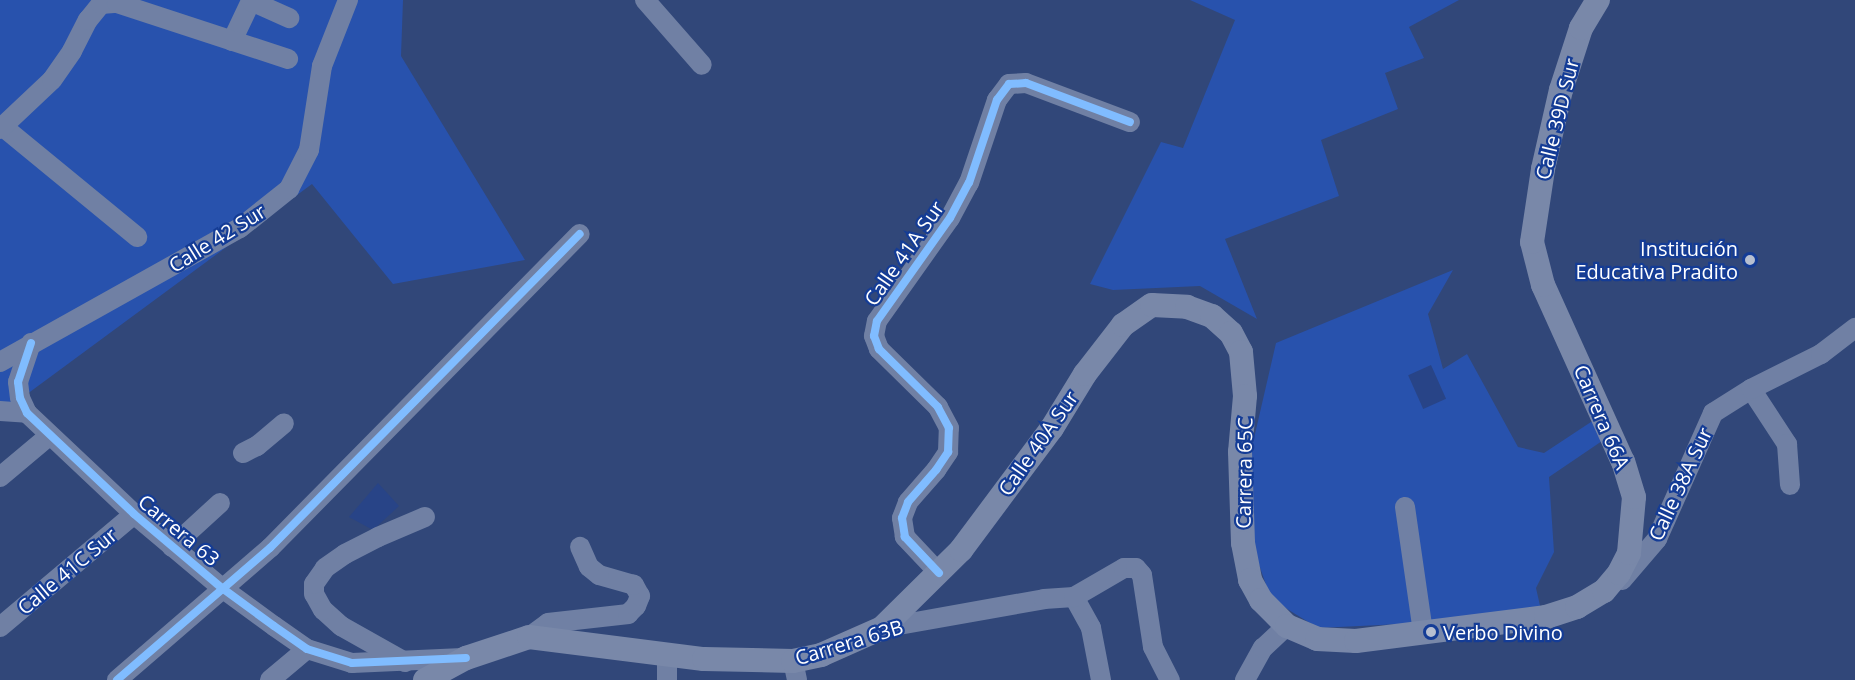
<!DOCTYPE html>
<meta charset="utf-8">
<style>
body{margin:0}
#map{position:relative;width:1855px;height:680px;overflow:hidden;background:#314779;font-family:"Open Sans",sans-serif}
div>[style]{position:absolute}
[style*='--x']{left:calc(var(--x)*1px);top:calc(var(--y)*1px);width:calc(var(--w)*1px);rotate:calc(var(--a)*1deg)}
.green>*{inset:0;background:#2852ad}
.water>*{inset:0;background:#284487;transform-origin:0 0}
.minor>*{height:20px;margin:-10px;padding:0 10px;transform-origin:10px;border-radius:10px;background:#7080a4}
.major>*{height:24px;margin:-12px;padding:0 12px;transform-origin:12px;border-radius:12px;background:#7988a9}
.cycleway>*{height:8px;margin:-4px;padding:0 4px;transform-origin:4px;border-radius:4px;background:#80bcff}
.dots>*{width:16px;height:16px;translate:-50% -50%;box-sizing:border-box;border:3px solid #143c96;border-radius:50%}
span{translate:-50% -50%;white-space:nowrap;text-align:center;line-height:1.15;-webkit-text-stroke:4.5px #143c96;paint-order:stroke}
.street-label{font-size:20px;color:#fff}
.poi-label{font-size:20px;color:#fff}
.right{translate:-100% -50%;text-align:right}
.left{translate:0 -50%;text-align:left}
</style>
<div id="map">
<div class="green">
<div style="clip-path:polygon(0 0,403px 0,401px 56px,525px 260px,393px 284px,312px 184px,0 414px)"></div>
<div style="clip-path:polygon(1190px 0,1459px 0,1409px 27px,1424px 58px,1385px 73px,1398px 109px,1321px 140px,1339px 196px,1225px 239px,1257px 319px,1200px 286px,1113px 290px,1090px 284px,1161px 142px,1183px 148px,1235px 20px)"></div>
<div style="clip-path:polygon(1453px 270px,1428px 314px,1443px 369px,1467px 354px,1518px 447px,1544px 453px,1594px 420px,1605px 439px,1549px 477px,1554px 552px,1536px 588px,1541px 610px,1422px 623px,1318px 628px,1271px 599px,1249px 536px,1252px 447px,1276px 343px)"></div>
</div>
<div class="water">
<div style="left:1431px;top:365px;width:37px;height:25px;rotate:66deg"></div>
<div style="clip-path:polygon(378px 483px,399px 506px,373px 530px,349px 517px)"></div>
</div>
<div class="minor">
<div style="--x:645;--y:0;--w:86;--a:48.8"></div>
<div style="--x:232;--y:41;--w:44;--a:-64.6"></div>
<div style="--x:251;--y:1;--w:42;--a:24.1"></div>
<div style="--x:2;--y:126;--w:175;--a:39.4"></div>
<div style="--x:0;--y:129;--w:71;--a:-43.3"></div>
<div style="--x:52;--y:80;--w:35;--a:-55"></div>
<div style="--x:72;--y:51;--w:35;--a:-63"></div>
<div style="--x:88;--y:20;--w:21;--a:-51"></div>
<div style="--x:101;--y:4;--w:16;--a:-4"></div>
<div style="--x:117;--y:3;--w:180;--a:18.1"></div>
<div style="--x:31;--y:343;--w:41;--a:108.4"></div>
<div style="--x:18;--y:382;--w:16;--a:83"></div>
<div style="--x:20;--y:398;--w:17;--a:65"></div>
<div style="--x:27;--y:413;--w:147;--a:43.3"></div>
<div style="--x:134;--y:514;--w:115;--a:40.1"></div>
<div style="--x:222;--y:588;--w:64;--a:36.2"></div>
<div style="--x:274;--y:626;--w:40;--a:34.9"></div>
<div style="--x:307;--y:649;--w:47;--a:17.3"></div>
<div style="--x:352;--y:663;--w:111;--a:-2.6"></div>
<div style="--x:0;--y:362;--w:275;--a:-29.2"></div>
<div style="--x:240;--y:228;--w:63;--a:-38.5"></div>
<div style="--x:289;--y:189;--w:44;--a:-62.9"></div>
<div style="--x:309;--y:150;--w:85;--a:-81.2"></div>
<div style="--x:322;--y:66;--w:71;--a:-68.5"></div>
<div style="--x:1751;--y:389;--w:66;--a:56.8"></div>
<div style="--x:1787;--y:444;--w:41;--a:85.8"></div>
<div style="--x:0;--y:411;--w:27;--a:4"></div>
<div style="--x:243;--y:453;--w:16;--a:-27"></div>
<div style="--x:257;--y:446;--w:35;--a:-40"></div>
<div style="--x:0;--y:477;--w:64;--a:-39.9"></div>
<div style="--x:1405;--y:507;--w:126;--a:81.8"></div>
<div style="--x:172;--y:547;--w:65;--a:-42.5"></div>
<div style="--x:939;--y:573;--w:50;--a:-133.4"></div>
<div style="--x:905;--y:537;--w:19;--a:-99"></div>
<div style="--x:902;--y:518;--w:17;--a:-69"></div>
<div style="--x:908;--y:502;--w:43;--a:-48.8"></div>
<div style="--x:936;--y:470;--w:22;--a:-56"></div>
<div style="--x:948;--y:452;--w:24;--a:-88"></div>
<div style="--x:949;--y:428;--w:24;--a:-118"></div>
<div style="--x:938;--y:407;--w:83;--a:-135.5"></div>
<div style="--x:879;--y:349;--w:14;--a:-111"></div>
<div style="--x:874;--y:336;--w:15;--a:-79"></div>
<div style="--x:877;--y:321;--w:126;--a:-54.7"></div>
<div style="--x:950;--y:218;--w:40;--a:-62"></div>
<div style="--x:969;--y:183;--w:88;--a:-71.4"></div>
<div style="--x:997;--y:100;--w:20;--a:-53"></div>
<div style="--x:1009;--y:84;--w:17;--a:-3"></div>
<div style="--x:1026;--y:83;--w:111;--a:20.6"></div>
<div style="--x:1622;--y:580;--w:54;--a:-49.5"></div>
<div style="--x:1657;--y:539;--w:138;--a:-66"></div>
<div style="--x:1713;--y:413;--w:45;--a:-32.3"></div>
<div style="--x:1751;--y:389;--w:78;--a:-26.6"></div>
<div style="--x:1821;--y:354;--w:43;--a:-37.4"></div>
<div style="--x:1074;--y:597;--w:35;--a:61"></div>
<div style="--x:1091;--y:628;--w:53;--a:79.1"></div>
<div style="--x:0;--y:627;--w:175;--a:-40.1"></div>
<div style="--x:882;--y:628;--w:165;--a:-10.1"></div>
<div style="--x:1044;--y:599;--w:30;--a:-4"></div>
<div style="--x:1074;--y:597;--w:58;--a:-30.1"></div>
<div style="--x:1124;--y:568;--w:12;--a:0"></div>
<div style="--x:1136;--y:568;--w:9;--a:49"></div>
<div style="--x:1142;--y:575;--w:73;--a:81.3"></div>
<div style="--x:1153;--y:647;--w:37;--a:63"></div>
<div style="--x:529;--y:637;--w:24;--a:-36"></div>
<div style="--x:548;--y:623;--w:81;--a:-6.4"></div>
<div style="--x:628;--y:614;--w:11;--a:-45"></div>
<div style="--x:636;--y:606;--w:11;--a:-68"></div>
<div style="--x:640;--y:596;--w:13;--a:-119"></div>
<div style="--x:634;--y:585;--w:36;--a:-164"></div>
<div style="--x:599;--y:575;--w:13;--a:-141"></div>
<div style="--x:589;--y:567;--w:22;--a:-114"></div>
<div style="--x:793;--y:661;--w:19;--a:78"></div>
<div style="--x:405;--y:662;--w:73;--a:-150.6"></div>
<div style="--x:341;--y:626;--w:24;--a:-138"></div>
<div style="--x:323;--y:610;--w:18;--a:-119"></div>
<div style="--x:314;--y:594;--w:10;--a:-90"></div>
<div style="--x:314;--y:584;--w:19;--a:-55"></div>
<div style="--x:325;--y:568;--w:24;--a:-35"></div>
<div style="--x:345;--y:554;--w:37;--a:-27"></div>
<div style="--x:378;--y:537;--w:51;--a:-23.1"></div>
<div style="--x:117;--y:680;--w:202;--a:-40.8"></div>
<div style="--x:270;--y:548;--w:441;--a:-45.4"></div>
<div style="--x:270;--y:680;--w:48;--a:-40"></div>
<div style="--x:667;--y:680;--w:24;--a:-90"></div>
<div style="--x:1245;--y:680;--w:37;--a:-61"></div>
<div style="--x:1263;--y:648;--w:33;--a:-43"></div>
</div>
<div class="major">
<div style="--x:425;--y:680;--w:47;--a:-28.2"></div>
<div style="--x:466;--y:658;--w:66;--a:-18.4"></div>
<div style="--x:529;--y:637;--w:176;--a:7.2"></div>
<div style="--x:704;--y:659;--w:89;--a:1.3"></div>
<div style="--x:793;--y:661;--w:29;--a:-12"></div>
<div style="--x:821;--y:655;--w:67;--a:-23.9"></div>
<div style="--x:882;--y:628;--w:111;--a:-44.6"></div>
<div style="--x:961;--y:550;--w:152;--a:-53.3"></div>
<div style="--x:1052;--y:428;--w:63;--a:-58.6"></div>
<div style="--x:1085;--y:374;--w:62;--a:-52.2"></div>
<div style="--x:1123;--y:325;--w:35;--a:-35"></div>
<div style="--x:1152;--y:305;--w:35;--a:3"></div>
<div style="--x:1187;--y:307;--w:27;--a:20"></div>
<div style="--x:1212;--y:316;--w:25;--a:42"></div>
<div style="--x:1231;--y:333;--w:21;--a:62"></div>
<div style="--x:1241;--y:352;--w:44;--a:84.8"></div>
<div style="--x:1245;--y:396;--w:56;--a:95.1"></div>
<div style="--x:1240;--y:452;--w:91;--a:88.1"></div>
<div style="--x:1243;--y:543;--w:38;--a:79"></div>
<div style="--x:1250;--y:580;--w:23;--a:61"></div>
<div style="--x:1261;--y:600;--w:37;--a:45"></div>
<div style="--x:1287;--y:626;--w:33;--a:23"></div>
<div style="--x:1317;--y:639;--w:39;--a:3"></div>
<div style="--x:1356;--y:641;--w:192;--a:-7.2"></div>
<div style="--x:1546;--y:617;--w:33;--a:-18"></div>
<div style="--x:1577;--y:607;--w:31;--a:-31"></div>
<div style="--x:1604;--y:591;--w:23;--a:-50"></div>
<div style="--x:1619;--y:573;--w:22;--a:-63"></div>
<div style="--x:1629;--y:553;--w:56;--a:-84.9"></div>
<div style="--x:1634;--y:497;--w:37;--a:-107"></div>
<div style="--x:1623;--y:462;--w:194;--a:-114.3"></div>
<div style="--x:1543;--y:285;--w:44;--a:-104.3"></div>
<div style="--x:1532;--y:242;--w:74;--a:-81.4"></div>
<div style="--x:1543;--y:169;--w:81;--a:-77.2"></div>
<div style="--x:1561;--y:90;--w:65;--a:-72.1"></div>
<div style="--x:1581;--y:28;--w:33;--a:-59"></div>
</div>
<div class="cycleway">
<div style="--x:31;--y:343;--w:41;--a:108.4"></div>
<div style="--x:18;--y:382;--w:16;--a:83"></div>
<div style="--x:20;--y:398;--w:17;--a:65"></div>
<div style="--x:27;--y:413;--w:147;--a:43.3"></div>
<div style="--x:134;--y:514;--w:115;--a:40.1"></div>
<div style="--x:222;--y:588;--w:64;--a:36.2"></div>
<div style="--x:274;--y:626;--w:40;--a:34.9"></div>
<div style="--x:307;--y:649;--w:47;--a:17.3"></div>
<div style="--x:352;--y:663;--w:114;--a:-2.5"></div>
<div style="--x:939;--y:573;--w:50;--a:-133.4"></div>
<div style="--x:905;--y:537;--w:19;--a:-99"></div>
<div style="--x:902;--y:518;--w:17;--a:-69"></div>
<div style="--x:908;--y:502;--w:43;--a:-48.8"></div>
<div style="--x:936;--y:470;--w:22;--a:-56"></div>
<div style="--x:948;--y:452;--w:24;--a:-88"></div>
<div style="--x:949;--y:428;--w:24;--a:-118"></div>
<div style="--x:938;--y:407;--w:83;--a:-135.5"></div>
<div style="--x:879;--y:349;--w:14;--a:-111"></div>
<div style="--x:874;--y:336;--w:15;--a:-79"></div>
<div style="--x:877;--y:321;--w:126;--a:-54.7"></div>
<div style="--x:950;--y:218;--w:40;--a:-62"></div>
<div style="--x:969;--y:183;--w:88;--a:-71.4"></div>
<div style="--x:997;--y:100;--w:20;--a:-53"></div>
<div style="--x:1009;--y:84;--w:17;--a:-3"></div>
<div style="--x:1026;--y:83;--w:111;--a:20.6"></div>
<div style="--x:117;--y:680;--w:202;--a:-40.8"></div>
<div style="--x:270;--y:548;--w:441;--a:-45.4"></div>
</div>
<div class="dots">
<div style="left:1750px;top:260px;background:#b7bfd0"></div>
<div style="left:1431px;top:632px;background:#b7bfd0"></div>
</div>
<div class="street-label">
<span style="left:1557px;top:119px;rotate:-76deg">Calle 39D Sur</span>
<span style="left:217px;top:238px;rotate:-32deg">Calle 42 Sur</span>
<span style="left:904px;top:253px;rotate:-55deg">Calle 41A Sur</span>
<span style="left:1602px;top:417px;rotate:67deg">Carrera 66A</span>
<span style="left:1038px;top:443px;rotate:-55deg">Calle 40A Sur</span>
<span style="left:1244px;top:473px;rotate:-89deg">Carrera 65C</span>
<span style="left:1680px;top:484px;rotate:-65deg">Calle 38A Sur</span>
<span style="left:179px;top:530px;rotate:40deg">Carrera 63</span>
<span style="left:67px;top:571px;rotate:-40deg">Calle 41C Sur</span>
<span style="left:849px;top:642px;rotate:-17deg">Carrera 63B</span>
</div>
<div class="poi-label">
<span class="right" style="left:1738px;top:260px">Institución<br>Educativa Pradito</span>
<span class="left" style="left:1443px;top:632px">Verbo Divino</span>
</div>
</div>
